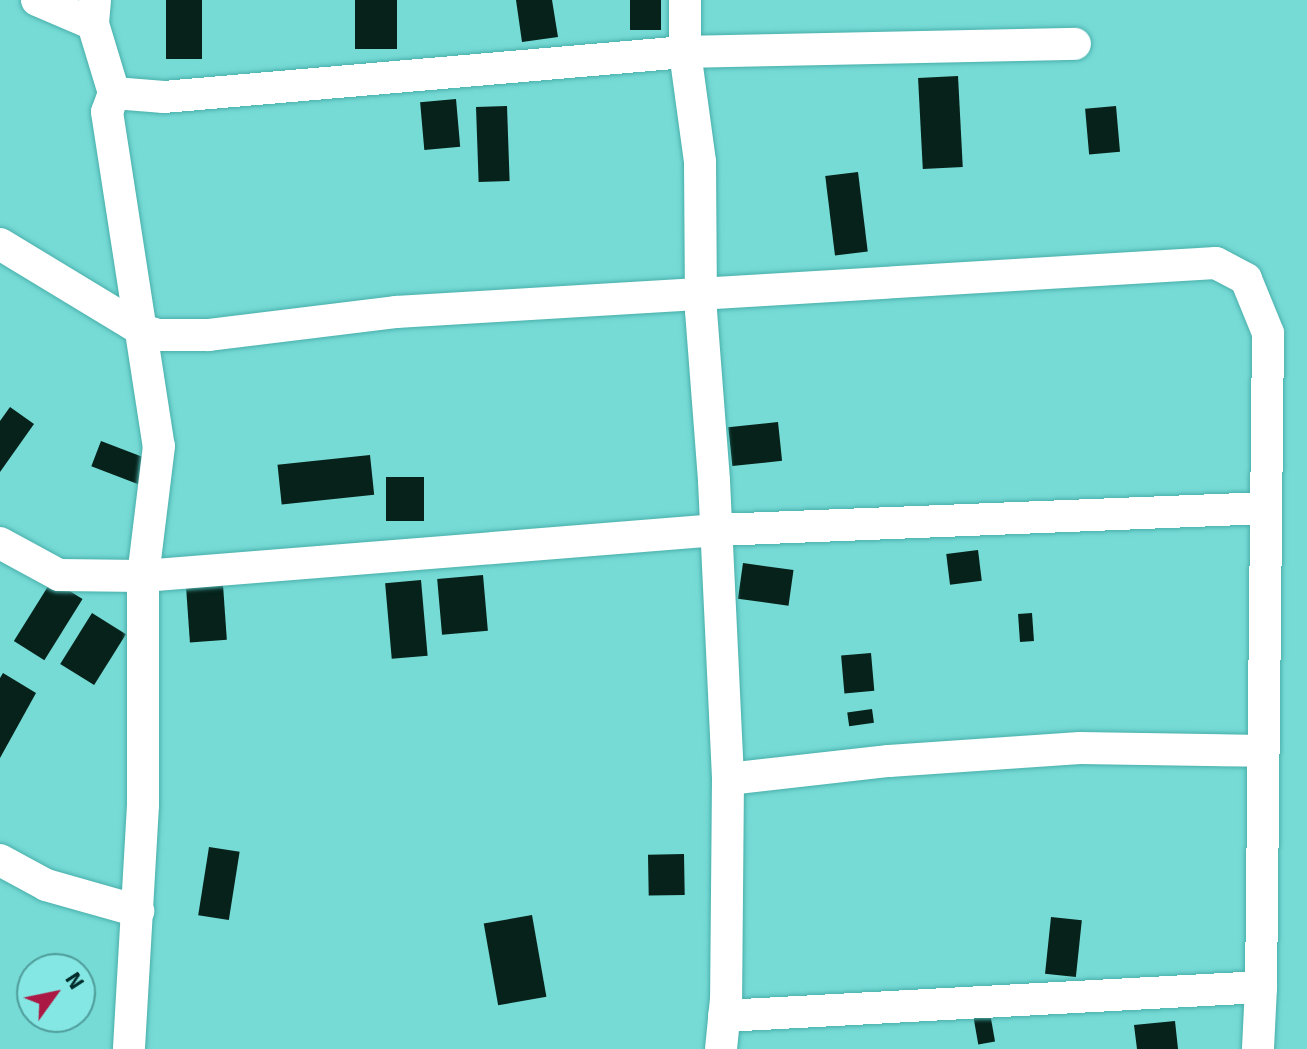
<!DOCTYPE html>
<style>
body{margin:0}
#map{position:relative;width:1307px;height:1049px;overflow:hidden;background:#76dad5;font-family:Signika,sans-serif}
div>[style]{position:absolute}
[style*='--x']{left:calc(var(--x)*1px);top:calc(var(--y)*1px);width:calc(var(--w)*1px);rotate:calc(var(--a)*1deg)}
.building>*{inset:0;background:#06221a;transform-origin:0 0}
.roads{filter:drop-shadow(0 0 2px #49afab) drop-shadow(0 0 2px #49afab)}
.minor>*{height:32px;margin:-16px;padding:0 16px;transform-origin:16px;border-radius:16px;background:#fff}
span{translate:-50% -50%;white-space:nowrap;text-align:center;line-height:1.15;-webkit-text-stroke:8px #84e7e3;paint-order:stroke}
.north{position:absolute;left:16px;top:953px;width:80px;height:80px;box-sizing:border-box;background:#84e7e3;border:2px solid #4f9d9a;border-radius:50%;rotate:57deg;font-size:22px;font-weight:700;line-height:32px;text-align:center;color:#002d2c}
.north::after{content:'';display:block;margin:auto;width:28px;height:36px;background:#ac1844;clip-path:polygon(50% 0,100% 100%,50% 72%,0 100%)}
</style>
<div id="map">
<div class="building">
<div style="left:166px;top:0;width:36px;height:59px"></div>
<div style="left:355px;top:0;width:42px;height:49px"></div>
<div style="clip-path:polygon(516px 0,552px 0,558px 37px,522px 42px)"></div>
<div style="left:630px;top:0;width:31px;height:30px"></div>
<div style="left:958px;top:76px;width:91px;height:40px;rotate:87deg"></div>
<div style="left:456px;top:99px;width:48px;height:36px;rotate:85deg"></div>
<div style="left:507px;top:106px;width:75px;height:31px;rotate:88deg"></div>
<div style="left:1116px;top:106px;width:46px;height:31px;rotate:85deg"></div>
<div style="left:858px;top:172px;width:80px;height:33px;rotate:83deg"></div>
<div style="clip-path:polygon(10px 407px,34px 424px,0 472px,0 421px)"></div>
<div style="left:778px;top:422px;width:39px;height:50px;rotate:84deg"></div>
<div style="left:101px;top:441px;width:51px;height:27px;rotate:21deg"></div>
<div style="left:370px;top:455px;width:40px;height:93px;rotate:84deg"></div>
<div style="left:386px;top:477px;width:38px;height:44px"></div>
<div style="left:978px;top:550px;width:31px;height:32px;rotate:83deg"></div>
<div style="left:743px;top:563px;width:51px;height:36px;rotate:8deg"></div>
<div style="left:483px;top:575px;width:56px;height:46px;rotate:85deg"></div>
<div style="left:52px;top:580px;width:36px;height:72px;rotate:32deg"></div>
<div style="left:421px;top:580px;width:76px;height:36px;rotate:85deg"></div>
<div style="left:223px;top:585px;width:55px;height:37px;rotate:86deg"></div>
<div style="left:92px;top:613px;width:40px;height:60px;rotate:32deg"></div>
<div style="left:1032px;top:613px;width:28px;height:14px;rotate:86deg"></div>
<div style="left:871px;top:653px;width:38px;height:30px;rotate:85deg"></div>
<div style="clip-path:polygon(3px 673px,36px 693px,0 758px,0 678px)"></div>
<div style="left:872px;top:709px;width:14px;height:25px;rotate:82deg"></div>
<div style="left:209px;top:847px;width:31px;height:69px;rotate:9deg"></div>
<div style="left:684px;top:854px;width:41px;height:36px;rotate:89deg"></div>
<div style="left:532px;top:915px;width:83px;height:49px;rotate:80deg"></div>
<div style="left:1051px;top:917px;width:31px;height:57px;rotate:6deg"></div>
<div style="left:990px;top:1013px;width:29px;height:17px;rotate:80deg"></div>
<div style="clip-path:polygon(1175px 1021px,1178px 1049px,1137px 1049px,1134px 1025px)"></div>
</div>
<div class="roads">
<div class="minor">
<div style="--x:37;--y:0;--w:61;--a:23.2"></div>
<div style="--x:95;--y:0;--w:24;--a:95"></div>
<div style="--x:93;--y:24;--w:72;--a:73.1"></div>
<div style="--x:114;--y:93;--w:20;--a:110"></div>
<div style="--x:107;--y:112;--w:338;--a:81.2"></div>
<div style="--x:159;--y:446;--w:131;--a:97"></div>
<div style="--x:143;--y:576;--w:229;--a:90"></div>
<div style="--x:143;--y:805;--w:244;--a:93.3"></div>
<div style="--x:685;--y:0;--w:52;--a:90"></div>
<div style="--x:685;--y:52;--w:111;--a:82.2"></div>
<div style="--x:700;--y:162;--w:149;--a:89.6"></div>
<div style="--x:701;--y:311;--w:170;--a:85.6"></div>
<div style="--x:714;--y:481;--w:298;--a:87.3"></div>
<div style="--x:728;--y:779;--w:220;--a:90.5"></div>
<div style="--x:726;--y:999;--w:50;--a:95.7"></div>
<div style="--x:114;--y:93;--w:50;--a:4.6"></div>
<div style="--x:164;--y:97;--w:523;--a:-4.94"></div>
<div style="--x:685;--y:52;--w:390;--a:-1.2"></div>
<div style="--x:0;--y:244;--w:166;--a:31.2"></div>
<div style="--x:142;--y:330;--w:17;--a:17"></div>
<div style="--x:158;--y:335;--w:51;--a:0"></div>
<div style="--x:209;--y:335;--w:188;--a:-7"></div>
<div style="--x:396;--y:312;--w:821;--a:-3.42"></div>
<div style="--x:1216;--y:263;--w:34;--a:28"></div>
<div style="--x:1246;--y:279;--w:58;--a:67.8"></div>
<div style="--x:1268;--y:333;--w:654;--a:90.61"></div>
<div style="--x:0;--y:543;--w:67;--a:28.5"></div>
<div style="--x:59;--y:575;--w:84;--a:0.7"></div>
<div style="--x:143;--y:576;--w:576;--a:-4.58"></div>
<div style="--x:717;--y:530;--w:549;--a:-2.29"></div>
<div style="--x:728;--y:779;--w:162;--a:-6.4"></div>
<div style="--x:889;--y:761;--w:191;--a:-3.9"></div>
<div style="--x:1080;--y:748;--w:183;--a:0.9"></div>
<div style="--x:0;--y:860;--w:52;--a:28.5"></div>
<div style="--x:46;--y:885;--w:96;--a:15.8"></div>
<div style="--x:724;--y:1016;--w:538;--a:-3.09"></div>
<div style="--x:1261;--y:987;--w:62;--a:92.8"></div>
</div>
</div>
<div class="north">N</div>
</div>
